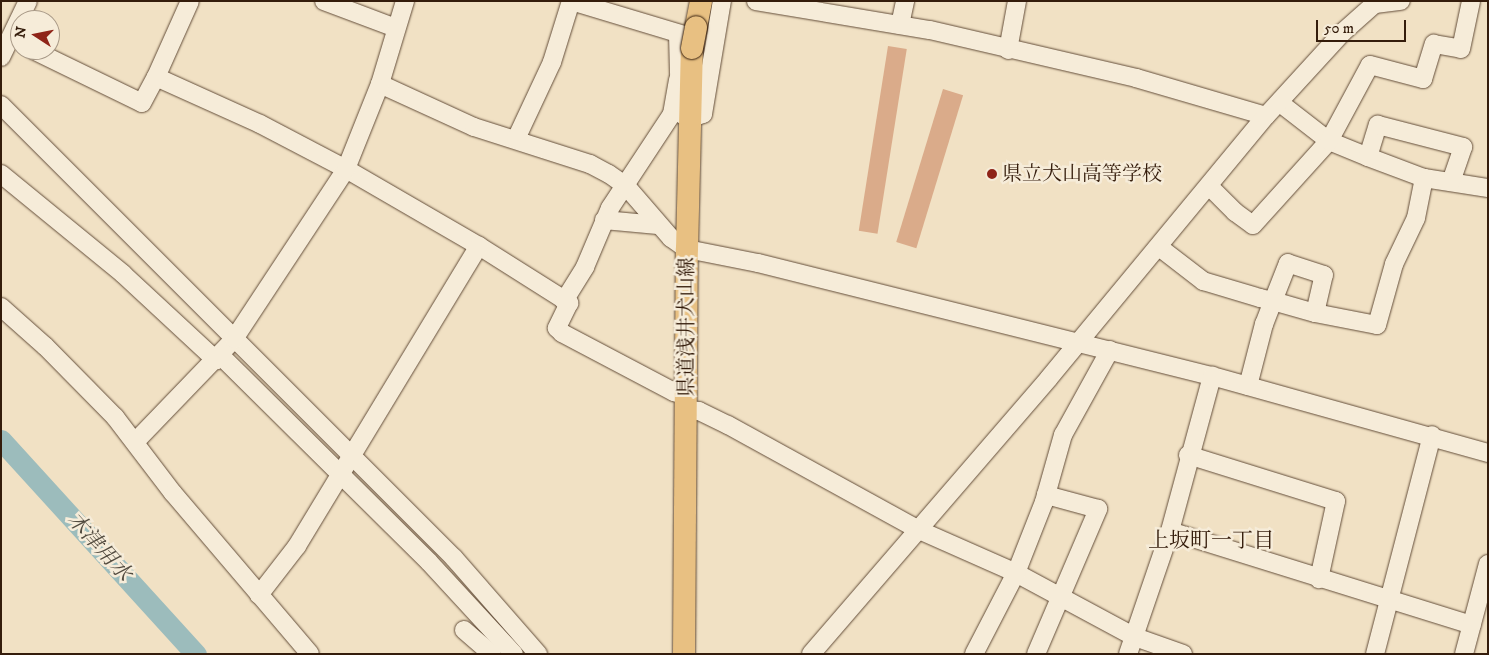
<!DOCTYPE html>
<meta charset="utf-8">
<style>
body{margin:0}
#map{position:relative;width:1489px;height:655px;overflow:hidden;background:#f1e1c4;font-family:"IM FELL DW Pica","Noto Serif JP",serif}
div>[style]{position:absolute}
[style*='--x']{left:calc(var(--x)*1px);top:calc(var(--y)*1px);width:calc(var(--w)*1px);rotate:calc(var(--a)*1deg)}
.river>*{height:21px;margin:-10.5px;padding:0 10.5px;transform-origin:10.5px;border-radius:10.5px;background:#9cbcbc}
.building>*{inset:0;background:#daab8a;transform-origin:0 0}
.roads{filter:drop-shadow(0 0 1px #634d39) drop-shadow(0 0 1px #634d39)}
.minor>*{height:18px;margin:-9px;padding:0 9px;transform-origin:9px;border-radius:9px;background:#f6ecd9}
.major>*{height:22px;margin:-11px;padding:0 11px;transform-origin:11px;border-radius:11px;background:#e8c082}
.bridges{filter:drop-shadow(0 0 1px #341c0b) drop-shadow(0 0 1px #341c0b)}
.major-bridge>*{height:22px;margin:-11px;padding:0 11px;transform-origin:11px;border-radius:11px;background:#e8c082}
.dots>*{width:14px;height:14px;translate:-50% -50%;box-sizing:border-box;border:2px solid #f6ecd9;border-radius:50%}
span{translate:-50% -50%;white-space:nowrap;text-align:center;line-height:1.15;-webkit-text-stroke:5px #f6ecd9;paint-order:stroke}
.poi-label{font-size:20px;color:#341c0b}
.left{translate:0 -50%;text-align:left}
.street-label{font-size:20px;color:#341c0b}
.neighbourhood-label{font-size:21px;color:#341c0b}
.water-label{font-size:21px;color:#534c40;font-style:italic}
.frame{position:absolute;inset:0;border:2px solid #341c0b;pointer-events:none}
.north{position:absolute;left:10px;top:10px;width:50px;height:50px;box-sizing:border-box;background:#f6ecd9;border:1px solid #a89987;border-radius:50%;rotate:281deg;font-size:14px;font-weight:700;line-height:20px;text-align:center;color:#341c0b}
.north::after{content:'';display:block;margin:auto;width:18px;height:22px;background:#8f2418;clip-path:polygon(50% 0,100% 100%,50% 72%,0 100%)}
.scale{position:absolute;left:1316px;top:20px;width:90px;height:22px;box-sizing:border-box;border:2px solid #341c0b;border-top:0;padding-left:6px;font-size:15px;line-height:18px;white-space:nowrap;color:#341c0b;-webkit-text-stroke:4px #f6ecd9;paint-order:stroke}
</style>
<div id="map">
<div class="river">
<div style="--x:1;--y:440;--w:290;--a:47.7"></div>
</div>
<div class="building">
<div style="left:888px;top:46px;width:19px;height:187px;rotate:9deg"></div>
<div style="left:943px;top:89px;width:21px;height:160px;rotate:17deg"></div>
</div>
<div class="roads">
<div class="minor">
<div style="--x:324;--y:1;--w:77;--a:20.6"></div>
<div style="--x:571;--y:1;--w:122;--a:16.7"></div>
<div style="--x:756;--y:1;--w:176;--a:9.5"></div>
<div style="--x:930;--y:30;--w:212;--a:13.1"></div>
<div style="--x:1136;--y:78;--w:135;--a:16.3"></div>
<div style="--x:1375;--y:4;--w:26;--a:-7"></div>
<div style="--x:900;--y:25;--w:25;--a:-78"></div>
<div style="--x:678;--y:34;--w:79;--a:88.5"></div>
<div style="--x:680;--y:113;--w:11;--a:34"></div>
<div style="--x:689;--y:119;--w:15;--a:-20"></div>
<div style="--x:703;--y:114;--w:115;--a:-80.5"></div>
<div style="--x:33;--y:50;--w:121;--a:25.9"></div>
<div style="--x:142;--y:103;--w:30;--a:-62"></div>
<div style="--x:156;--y:77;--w:114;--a:24.3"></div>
<div style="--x:260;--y:124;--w:97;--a:27.6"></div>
<div style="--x:346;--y:169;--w:154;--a:30.1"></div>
<div style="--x:479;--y:246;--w:107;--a:32.3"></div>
<div style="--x:569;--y:303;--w:28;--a:116"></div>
<div style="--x:557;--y:328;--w:7;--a:45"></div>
<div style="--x:562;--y:333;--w:127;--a:27.8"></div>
<div style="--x:674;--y:392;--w:12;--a:14"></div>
<div style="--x:1008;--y:50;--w:50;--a:-79.6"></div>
<div style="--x:1;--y:57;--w:62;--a:-64.3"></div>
<div style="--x:156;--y:77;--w:83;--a:-65.9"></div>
<div style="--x:380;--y:84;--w:103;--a:24.6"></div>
<div style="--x:474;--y:127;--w:122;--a:17.7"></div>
<div style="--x:590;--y:164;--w:21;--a:28"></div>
<div style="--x:609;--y:174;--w:21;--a:35"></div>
<div style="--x:626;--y:186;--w:69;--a:49.1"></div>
<div style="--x:671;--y:238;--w:19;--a:35"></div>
<div style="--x:687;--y:249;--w:72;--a:11.2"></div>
<div style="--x:758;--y:263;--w:468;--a:14"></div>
<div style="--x:1212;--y:376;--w:287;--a:15.6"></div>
<div style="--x:1280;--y:103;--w:62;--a:37.8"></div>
<div style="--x:1329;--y:141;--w:42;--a:22.3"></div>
<div style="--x:1368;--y:157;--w:60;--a:20.6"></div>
<div style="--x:1424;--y:178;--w:65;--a:8.9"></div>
<div style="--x:1;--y:105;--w:641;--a:45"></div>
<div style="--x:454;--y:558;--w:128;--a:48.8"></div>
<div style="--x:516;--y:139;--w:85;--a:-64.9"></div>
<div style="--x:552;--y:62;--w:64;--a:-72.7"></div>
<div style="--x:1368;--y:157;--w:34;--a:-73"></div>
<div style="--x:1378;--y:125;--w:88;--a:14.5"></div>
<div style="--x:1463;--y:147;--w:37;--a:109"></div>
<div style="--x:1;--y:174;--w:158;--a:39.3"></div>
<div style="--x:123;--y:274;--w:127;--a:42.8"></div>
<div style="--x:1209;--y:186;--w:37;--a:45"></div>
<div style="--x:1235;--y:212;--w:22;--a:36"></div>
<div style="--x:1253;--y:225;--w:113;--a:-47.9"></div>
<div style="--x:1329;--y:141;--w:86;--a:-61.7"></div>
<div style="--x:1370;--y:65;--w:55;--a:14.8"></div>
<div style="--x:1423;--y:79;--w:37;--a:-73"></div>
<div style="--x:1434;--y:44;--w:27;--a:10"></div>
<div style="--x:1461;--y:49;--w:49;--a:-78.2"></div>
<div style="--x:604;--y:220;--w:54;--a:5.3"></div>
<div style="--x:1159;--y:247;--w:56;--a:37.7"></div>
<div style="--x:1203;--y:281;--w:59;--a:16.6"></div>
<div style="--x:1260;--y:298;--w:13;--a:13"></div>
<div style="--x:1273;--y:301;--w:44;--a:15.9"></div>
<div style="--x:1315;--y:313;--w:39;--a:-77"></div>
<div style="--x:1324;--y:275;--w:38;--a:-162"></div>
<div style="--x:1288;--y:263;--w:41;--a:111.5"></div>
<div style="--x:1273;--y:301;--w:25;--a:111"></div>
<div style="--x:1264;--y:324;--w:64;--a:104.5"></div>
<div style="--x:564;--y:301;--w:40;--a:-58"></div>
<div style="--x:585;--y:267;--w:64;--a:-67"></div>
<div style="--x:610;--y:208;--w:113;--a:-56.6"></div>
<div style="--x:672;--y:114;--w:35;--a:-80"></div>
<div style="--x:1;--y:307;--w:59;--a:41.6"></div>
<div style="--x:45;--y:346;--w:100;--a:45.4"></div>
<div style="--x:115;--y:417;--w:96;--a:52.7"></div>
<div style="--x:173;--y:493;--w:211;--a:49.6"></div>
<div style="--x:1315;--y:313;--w:63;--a:11"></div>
<div style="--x:1377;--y:325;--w:63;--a:-74.4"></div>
<div style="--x:1394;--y:264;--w:51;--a:-64.4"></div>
<div style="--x:1416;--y:218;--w:41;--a:-78.7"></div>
<div style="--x:220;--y:355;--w:294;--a:44.7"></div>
<div style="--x:429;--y:562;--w:125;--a:47.3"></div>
<div style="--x:687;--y:410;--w:12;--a:5"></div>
<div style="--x:699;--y:411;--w:32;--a:26"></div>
<div style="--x:728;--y:425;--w:218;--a:28.8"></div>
<div style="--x:919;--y:530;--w:106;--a:23.9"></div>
<div style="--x:1016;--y:573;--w:135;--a:28.3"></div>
<div style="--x:1135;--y:637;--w:51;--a:19.5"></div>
<div style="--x:135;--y:442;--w:143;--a:-46.1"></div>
<div style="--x:234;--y:339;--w:204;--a:-56.6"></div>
<div style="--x:346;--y:169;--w:92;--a:-68.2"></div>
<div style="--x:380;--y:84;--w:87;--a:-73.2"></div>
<div style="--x:1188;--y:455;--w:155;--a:17.3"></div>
<div style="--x:1336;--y:501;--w:80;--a:102.3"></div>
<div style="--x:1170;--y:531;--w:316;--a:17.3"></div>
<div style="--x:259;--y:595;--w:62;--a:-52.2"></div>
<div style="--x:297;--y:546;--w:351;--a:-58.8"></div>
<div style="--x:464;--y:630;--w:37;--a:41"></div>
<div style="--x:811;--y:654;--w:364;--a:-49.2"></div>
<div style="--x:1049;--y:378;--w:340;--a:-50.4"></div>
<div style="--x:1266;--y:116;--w:114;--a:-47.5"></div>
<div style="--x:1343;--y:32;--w:47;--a:-41.5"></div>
<div style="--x:974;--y:654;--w:91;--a:-62.6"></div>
<div style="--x:1016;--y:573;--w:76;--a:-68.5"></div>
<div style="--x:1044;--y:502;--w:70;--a:-74.2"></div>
<div style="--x:1063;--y:435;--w:97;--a:-61.1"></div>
<div style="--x:1036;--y:654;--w:158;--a:-66.8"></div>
<div style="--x:1098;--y:509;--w:54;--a:-164.9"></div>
<div style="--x:1128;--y:654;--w:130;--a:-71.1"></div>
<div style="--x:1170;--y:531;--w:161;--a:-74.8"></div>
<div style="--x:1375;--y:654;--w:226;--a:-75.4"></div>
<div style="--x:1464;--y:654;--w:93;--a:-75.1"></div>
</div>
<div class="major">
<div style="--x:696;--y:27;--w:26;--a:-79"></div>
<div style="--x:684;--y:654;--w:405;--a:-89.6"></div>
<div style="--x:687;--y:249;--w:201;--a:-88.6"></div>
</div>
</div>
<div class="bridges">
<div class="major-bridge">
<div style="--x:692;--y:48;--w:21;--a:-79"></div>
</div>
</div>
<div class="dots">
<div style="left:992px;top:174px;background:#8f2418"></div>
</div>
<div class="poi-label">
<span class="left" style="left:1002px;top:174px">県立犬山高等学校</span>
</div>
<div class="street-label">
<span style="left:687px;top:327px;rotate:-90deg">県道浅井犬山線</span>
</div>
<div class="neighbourhood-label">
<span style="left:1211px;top:541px">上坂町一丁目</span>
</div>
<div class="water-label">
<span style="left:99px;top:547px;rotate:48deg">木津用水</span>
</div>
<div class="frame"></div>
<div class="north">N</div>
<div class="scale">50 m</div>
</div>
